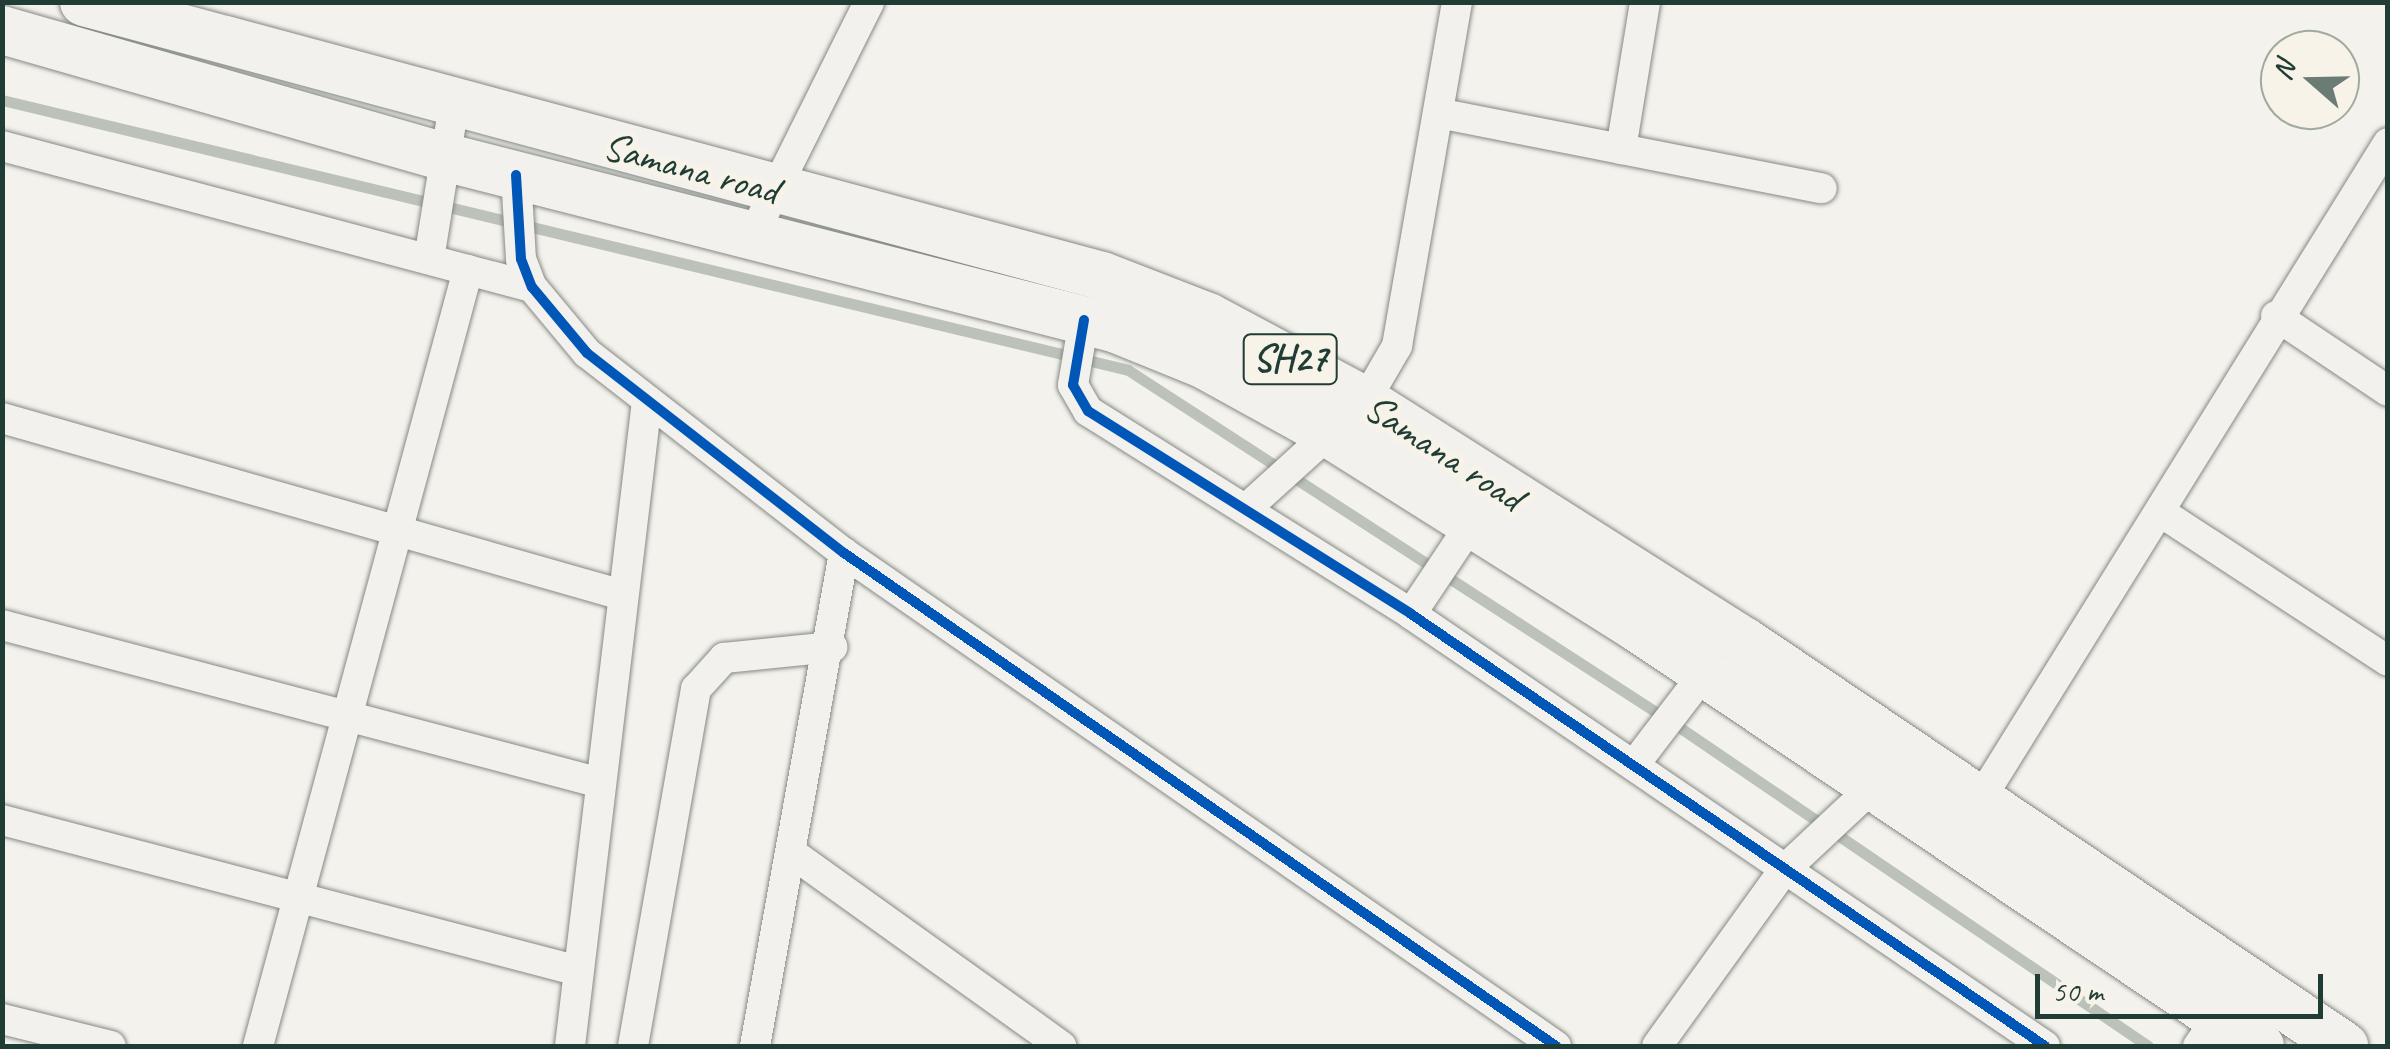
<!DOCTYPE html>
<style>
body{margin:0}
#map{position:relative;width:2390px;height:1049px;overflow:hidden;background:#f4f2ec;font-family:Caveat,sans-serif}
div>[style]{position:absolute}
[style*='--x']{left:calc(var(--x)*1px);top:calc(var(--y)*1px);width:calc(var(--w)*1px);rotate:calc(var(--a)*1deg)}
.stream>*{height:11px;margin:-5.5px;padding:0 5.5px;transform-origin:5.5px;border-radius:5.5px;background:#bcc2b9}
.roads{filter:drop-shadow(0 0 2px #848985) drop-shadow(0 0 2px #848985)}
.street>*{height:30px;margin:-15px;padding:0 15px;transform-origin:15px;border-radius:15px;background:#f2f1ed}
.primary>*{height:48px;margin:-24px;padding:0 24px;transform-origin:24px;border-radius:24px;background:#f2f1ed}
.cycleway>*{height:10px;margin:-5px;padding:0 5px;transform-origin:5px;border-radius:5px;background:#0057b8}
span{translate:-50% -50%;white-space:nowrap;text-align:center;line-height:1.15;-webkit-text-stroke:10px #f7f3e8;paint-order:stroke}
.shield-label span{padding:2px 8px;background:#f7f3e8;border:2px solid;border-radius:8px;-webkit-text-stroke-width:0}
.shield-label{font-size:38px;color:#1f3d34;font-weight:700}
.street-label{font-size:40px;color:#1f3d34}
.frame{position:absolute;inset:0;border:5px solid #1f3d34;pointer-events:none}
.north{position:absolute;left:2260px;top:30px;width:100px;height:100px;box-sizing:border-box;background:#f7f3e8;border:2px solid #a1aaa0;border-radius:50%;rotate:290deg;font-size:28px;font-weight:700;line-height:40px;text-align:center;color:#1f3d34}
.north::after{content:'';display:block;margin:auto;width:35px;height:45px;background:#6a7c74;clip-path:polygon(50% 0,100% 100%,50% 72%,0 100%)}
.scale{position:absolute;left:2035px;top:974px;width:288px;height:45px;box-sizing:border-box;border:5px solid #1f3d34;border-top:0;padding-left:12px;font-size:30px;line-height:35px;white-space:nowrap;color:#1f3d34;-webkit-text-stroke:8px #f7f3e8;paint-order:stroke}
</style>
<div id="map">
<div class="stream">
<div style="--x:2;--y:100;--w:1158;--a:13.48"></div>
<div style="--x:1128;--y:370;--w:657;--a:32.94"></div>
<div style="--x:1679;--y:727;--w:567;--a:34.22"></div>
</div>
<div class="roads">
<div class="street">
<div style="--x:1438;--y:113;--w:391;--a:11.1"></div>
<div style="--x:2;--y:146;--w:548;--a:14.9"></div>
<div style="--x:1621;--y:149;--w:149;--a:-80.7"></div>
<div style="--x:516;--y:175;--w:84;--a:86.6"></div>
<div style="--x:521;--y:259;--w:30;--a:69"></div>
<div style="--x:532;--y:287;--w:86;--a:50.2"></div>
<div style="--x:587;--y:353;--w:326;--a:37.9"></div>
<div style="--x:844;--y:553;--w:866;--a:34.7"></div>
<div style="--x:752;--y:237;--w:263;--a:-63.5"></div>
<div style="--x:429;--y:259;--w:157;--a:-80.8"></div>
<div style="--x:2276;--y:316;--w:135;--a:33.8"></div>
<div style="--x:1084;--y:320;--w:66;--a:99.6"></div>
<div style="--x:1073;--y:385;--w:30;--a:60"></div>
<div style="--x:1088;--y:411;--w:381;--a:32.1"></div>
<div style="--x:1411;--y:614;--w:767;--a:34.27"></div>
<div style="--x:2;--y:418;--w:645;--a:15.93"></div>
<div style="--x:1248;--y:507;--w:158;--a:-42.2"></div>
<div style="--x:1365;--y:401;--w:64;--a:-59.8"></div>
<div style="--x:1397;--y:346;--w:349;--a:-80.1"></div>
<div style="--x:2162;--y:513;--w:270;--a:33.2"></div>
<div style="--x:1411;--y:614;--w:108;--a:-56.3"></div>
<div style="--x:2;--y:625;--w:619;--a:14.78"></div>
<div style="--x:1634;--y:765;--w:117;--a:-52.6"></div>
<div style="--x:1981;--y:798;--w:771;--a:-58.14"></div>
<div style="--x:2;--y:820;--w:596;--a:14.67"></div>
<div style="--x:793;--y:854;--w:330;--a:35.6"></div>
<div style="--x:2;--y:1019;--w:112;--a:13.9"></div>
<div style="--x:258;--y:1046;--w:804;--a:-74.86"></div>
<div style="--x:570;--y:1046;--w:650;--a:-83.19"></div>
<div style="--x:633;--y:1046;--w:363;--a:-80"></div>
<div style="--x:696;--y:689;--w:42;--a:-47.9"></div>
<div style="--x:724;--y:658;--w:109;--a:-5.8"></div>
<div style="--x:755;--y:1046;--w:501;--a:-79.77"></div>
<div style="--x:1657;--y:1046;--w:217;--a:-54.2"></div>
<div style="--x:1784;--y:870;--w:126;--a:-43.1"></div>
<div style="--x:2198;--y:1046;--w:35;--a:-55"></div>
</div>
<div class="primary">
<div style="--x:84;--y:2;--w:1054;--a:15.06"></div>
<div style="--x:1102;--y:276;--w:114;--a:21.1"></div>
<div style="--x:1208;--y:317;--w:178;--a:28.1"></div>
<div style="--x:1365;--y:401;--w:450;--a:32.4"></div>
<div style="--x:1745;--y:642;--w:723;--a:34"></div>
<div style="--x:2;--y:30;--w:460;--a:16"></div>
<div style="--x:444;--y:157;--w:691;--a:14.32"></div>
<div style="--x:1114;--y:328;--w:98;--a:22.1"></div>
<div style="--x:1205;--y:365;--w:143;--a:28.9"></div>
<div style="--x:1330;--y:434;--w:360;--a:32.2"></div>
<div style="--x:1635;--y:626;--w:753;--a:33.9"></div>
</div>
</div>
<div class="cycleway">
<div style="--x:516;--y:175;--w:84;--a:86.6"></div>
<div style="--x:521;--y:259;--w:30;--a:69"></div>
<div style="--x:532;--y:287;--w:86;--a:50.2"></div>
<div style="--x:587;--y:353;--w:326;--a:37.9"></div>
<div style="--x:844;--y:553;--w:866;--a:34.7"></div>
<div style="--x:1084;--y:320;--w:66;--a:99.6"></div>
<div style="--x:1073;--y:385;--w:30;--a:60"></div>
<div style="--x:1088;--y:411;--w:381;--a:32.1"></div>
<div style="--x:1411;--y:614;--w:767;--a:34.27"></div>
</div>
<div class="shield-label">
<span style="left:1290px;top:359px">SH27</span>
</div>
<div class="street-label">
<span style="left:691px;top:168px;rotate:15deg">Samana road</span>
<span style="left:1444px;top:452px;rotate:33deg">Samana road</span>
</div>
<div class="frame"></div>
<div class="north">N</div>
<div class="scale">50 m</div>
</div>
